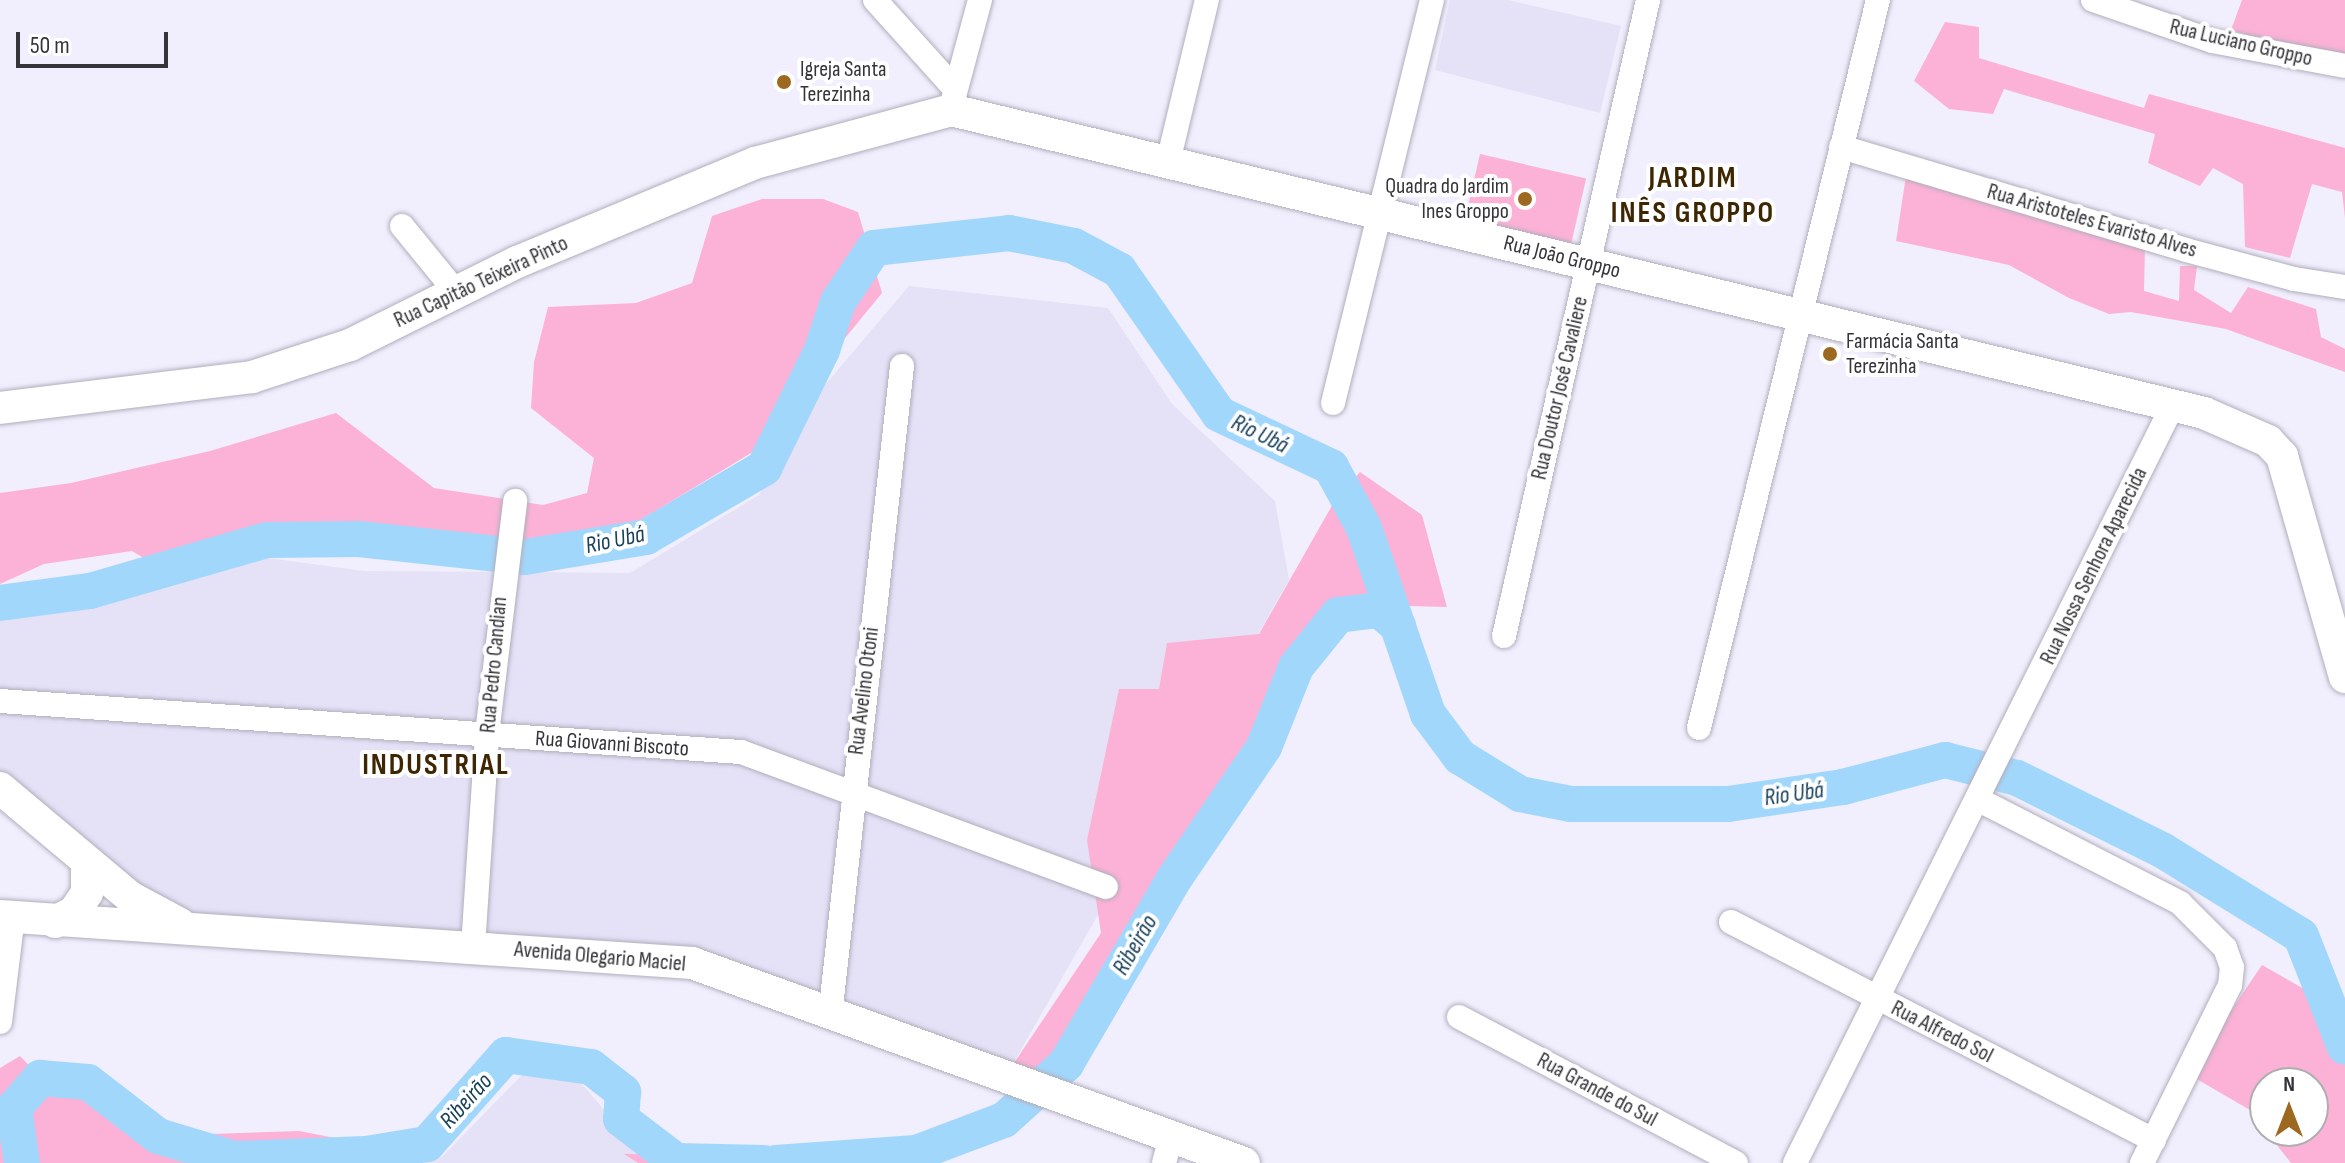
<!DOCTYPE html>
<meta charset="utf-8">
<style>
body{margin:0}
#map{position:relative;width:2345px;height:1163px;overflow:hidden;background:#f1eefd;font-family:"Sofia Sans Condensed",sans-serif}
div>[style]{position:absolute}
[style*='--x']{left:calc(var(--x)*1px);top:calc(var(--y)*1px);width:calc(var(--w)*1px);rotate:calc(var(--a)*1deg)}
.built>*{inset:0;background:#e5e1f7}
.green>*{inset:0;background:#fcb2d6;transform-origin:0 0}
.river>*{height:36px;margin:-18px;padding:0 18px;transform-origin:18px;border-radius:18px;background:#a2d7fc}
.roads{filter:drop-shadow(0 0 2px #b1aebc) drop-shadow(0 0 2px #b1aebc)}
.minor>*{height:24px;margin:-12px;padding:0 12px;transform-origin:12px;border-radius:12px;background:#fff}
.secondary>*{height:32px;margin:-16px;padding:0 16px;transform-origin:16px;border-radius:16px;background:#fff}
.dots>*{width:22px;height:22px;translate:-50% -50%;box-sizing:border-box;border:4px solid #fff;border-radius:50%}
span{translate:-50% -50%;white-space:nowrap;text-align:center;line-height:1.15;-webkit-text-stroke:8px #fff;paint-order:stroke}
.street-label{font-size:22px;color:#353439}
.poi-label{font-size:22px;color:#353439}
.left{translate:0 -50%;text-align:left}
.right{translate:-100% -50%;text-align:right}
.water-label{font-size:24px;color:#184059;font-style:italic}
.district-label{font-size:30px;color:#3f2603;font-weight:700;letter-spacing:2px}
.north{position:absolute;left:2249px;top:1067px;width:80px;height:80px;box-sizing:border-box;background:#fff;border:2px solid #aeaeb0;border-radius:50%;rotate:0deg;font-size:22px;font-weight:700;line-height:32px;text-align:center;color:#353439}
.north::after{content:'';display:block;margin:auto;width:28px;height:36px;background:#9d6820;clip-path:polygon(50% 0,100% 100%,50% 72%,0 100%)}
.scale{position:absolute;left:16px;top:32px;width:152px;height:36px;box-sizing:border-box;border:4px solid #353439;border-top:0;padding-left:10px;font-size:24px;line-height:28px;white-space:nowrap;color:#353439;-webkit-text-stroke:6px #fff;paint-order:stroke}
</style>
<div id="map">
<div class="built">
<div style="clip-path:polygon(1450px 0,1508px 0,1621px 26px,1600px 113px,1435px 70px)"></div>
<div style="clip-path:polygon(909px 286px,1108px 308px,1172px 404px,1275px 501px,1289px 580px,1010px 1069px,704px 951px,186px 914px,0 806px,0 619px,260px 557px,364px 571px,630px 573px,759px 495px,819px 392px)"></div>
<div style="clip-path:polygon(524px 1073px,580px 1082px,650px 1163px,411px 1163px,442px 1157px)"></div>
</div>
<div class="green">
<div style="clip-path:polygon(2242px 0,2345px 0,2345px 64px,2231px 30px)"></div>
<div style="clip-path:polygon(1945px 22px,1979px 27px,1979px 58px,2144px 108px,2149px 94px,2345px 148px,2345px 218px,2342px 192px,2312px 184px,2290px 258px,2245px 247px,2243px 184px,2213px 168px,2200px 186px,2148px 163px,2155px 134px,2004px 89px,1993px 114px,1949px 109px,1914px 81px)"></div>
<div style="left:1480px;top:154px;width:109px;height:67px;rotate:13deg"></div>
<div style="clip-path:polygon(1906px 176px,2145px 246px,2144px 291px,2179px 301px,2180px 266px,2197px 266px,2194px 290px,2231px 313px,2248px 287px,2316px 309px,2321px 337px,2345px 349px,2345px 372px,2226px 329px,2131px 312px,2109px 314px,2069px 298px,2009px 265px,1896px 241px)"></div>
<div style="clip-path:polygon(762px 199px,823px 199px,858px 212px,882px 293px,751px 453px,629px 527px,533px 541px,265px 526px,161px 568px,132px 551px,44px 564px,0 584px,0 493px,71px 483px,210px 451px,336px 413px,434px 488px,543px 505px,587px 493px,594px 458px,531px 408px,534px 362px,548px 307px,636px 303px,692px 283px,712px 216px)"></div>
<div style="clip-path:polygon(1360px 472px,1422px 515px,1447px 607px,1369px 605px,1320px 613px,1295px 665px,1271px 738px,1054px 1076px,1010px 1069px,1101px 933px,1087px 840px,1119px 689px,1159px 689px,1167px 643px,1259px 634px,1334px 502px)"></div>
<div style="clip-path:polygon(2262px 965px,2327px 1002px,2345px 1049px,2345px 1163px,2291px 1163px,2266px 1131px,2313px 1131px,2313px 1083px,2265px 1083px,2265px 1129px,2250px 1110px,2188px 1074px)"></div>
<div style="clip-path:polygon(20px 1056px,40px 1077px,76px 1068px,129px 1092px,155px 1119px,211px 1134px,299px 1131px,361px 1143px,366px 1154px,363px 1163px,0 1163px,0 1068px)"></div>
<div style="clip-path:polygon(624px 1154px,924px 1157px,926px 1163px,638px 1163px)"></div>
</div>
<div class="river">
<div style="--x:0;--y:603;--w:91;--a:-7.6"></div>
<div style="--x:90;--y:591;--w:184;--a:-16.1"></div>
<div style="--x:267;--y:540;--w:92;--a:-0.6"></div>
<div style="--x:359;--y:539;--w:167;--a:6.2"></div>
<div style="--x:525;--y:557;--w:123;--a:-9.4"></div>
<div style="--x:646;--y:537;--w:137;--a:-30.3"></div>
<div style="--x:764;--y:468;--w:131;--a:-63.8"></div>
<div style="--x:822;--y:350;--w:51;--a:-71.6"></div>
<div style="--x:838;--y:302;--w:65;--a:-56.3"></div>
<div style="--x:874;--y:248;--w:136;--a:-6.3"></div>
<div style="--x:1009;--y:233;--w:66;--a:11.3"></div>
<div style="--x:1074;--y:246;--w:51;--a:28.1"></div>
<div style="--x:1119;--y:270;--w:175;--a:55.2"></div>
<div style="--x:1219;--y:414;--w:124;--a:25.3"></div>
<div style="--x:1331;--y:467;--w:69;--a:61.6"></div>
<div style="--x:1364;--y:528;--w:197;--a:71"></div>
<div style="--x:1428;--y:714;--w:54;--a:53.3"></div>
<div style="--x:1460;--y:757;--w:70;--a:31.7"></div>
<div style="--x:1520;--y:794;--w:52;--a:11.1"></div>
<div style="--x:1571;--y:804;--w:157;--a:0"></div>
<div style="--x:1728;--y:804;--w:116;--a:-8.4"></div>
<div style="--x:1843;--y:787;--w:106;--a:-14.8"></div>
<div style="--x:1945;--y:760;--w:74;--a:14"></div>
<div style="--x:2017;--y:778;--w:162;--a:26.4"></div>
<div style="--x:2162;--y:850;--w:163;--a:31.7"></div>
<div style="--x:2301;--y:936;--w:119;--a:68.4"></div>
<div style="--x:22;--y:1163;--w:56;--a:-98.3"></div>
<div style="--x:14;--y:1108;--w:40;--a:-49"></div>
<div style="--x:40;--y:1078;--w:48;--a:4.8"></div>
<div style="--x:88;--y:1082;--w:88;--a:37.6"></div>
<div style="--x:158;--y:1136;--w:79;--a:16.8"></div>
<div style="--x:234;--y:1159;--w:132;--a:-2.2"></div>
<div style="--x:366;--y:1154;--w:62;--a:-9.3"></div>
<div style="--x:427;--y:1144;--w:119;--a:-48.4"></div>
<div style="--x:506;--y:1055;--w:86;--a:8"></div>
<div style="--x:591;--y:1067;--w:41;--a:38"></div>
<div style="--x:623;--y:1092;--w:27;--a:94"></div>
<div style="--x:621;--y:1119;--w:69;--a:37.4"></div>
<div style="--x:676;--y:1161;--w:88;--a:1.3"></div>
<div style="--x:776;--y:1163;--w:140;--a:-4.1"></div>
<div style="--x:916;--y:1153;--w:94;--a:-20.6"></div>
<div style="--x:1004;--y:1120;--w:84;--a:-42.1"></div>
<div style="--x:1066;--y:1064;--w:218;--a:-59.7"></div>
<div style="--x:1176;--y:876;--w:156;--a:-55.7"></div>
<div style="--x:1264;--y:747;--w:86;--a:-68.2"></div>
<div style="--x:1296;--y:667;--w:67;--a:-51.1"></div>
<div style="--x:1338;--y:615;--w:41;--a:-7"></div>
<div style="--x:1379;--y:610;--w:25;--a:40"></div>
</div>
<div class="roads">
<div class="minor">
<div style="--x:875;--y:0;--w:120;--a:48"></div>
<div style="--x:2093;--y:0;--w:126;--a:19"></div>
<div style="--x:2212;--y:41;--w:135;--a:10.6"></div>
<div style="--x:953;--y:100;--w:104;--a:-74.9"></div>
<div style="--x:1841;--y:147;--w:360;--a:16.6"></div>
<div style="--x:2186;--y:250;--w:112;--a:15"></div>
<div style="--x:2294;--y:279;--w:52;--a:8.9"></div>
<div style="--x:1168;--y:162;--w:167;--a:-76.5"></div>
<div style="--x:402;--y:226;--w:85;--a:50.7"></div>
<div style="--x:1333;--y:403;--w:415;--a:-76.2"></div>
<div style="--x:1504;--y:636;--w:652;--a:-77.24"></div>
<div style="--x:0;--y:701;--w:743;--a:3.94"></div>
<div style="--x:741;--y:752;--w:389;--a:20.3"></div>
<div style="--x:1699;--y:728;--w:750;--a:-76.19"></div>
<div style="--x:1979;--y:800;--w:226;--a:27.1"></div>
<div style="--x:2180;--y:903;--w:64;--a:45"></div>
<div style="--x:2225;--y:948;--w:20;--a:70"></div>
<div style="--x:2232;--y:967;--w:18;--a:96"></div>
<div style="--x:2230;--y:985;--w:199;--a:116.3"></div>
<div style="--x:1731;--y:922;--w:476;--a:27.3"></div>
<div style="--x:473;--y:947;--w:213;--a:-86.2"></div>
<div style="--x:487;--y:734;--w:235;--a:-83.1"></div>
<div style="--x:830;--y:1016;--w:654;--a:-83.68"></div>
<div style="--x:1459;--y:1017;--w:313;--a:27.8"></div>
<div style="--x:0;--y:1022;--w:107;--a:-83"></div>
<div style="--x:1164;--y:1163;--w:27;--a:-75"></div>
<div style="--x:1795;--y:1163;--w:847;--a:-63.5"></div>
</div>
<div class="secondary">
<div style="--x:0;--y:408;--w:254;--a:-7"></div>
<div style="--x:252;--y:377;--w:103;--a:-18.1"></div>
<div style="--x:350;--y:345;--w:186;--a:-26.4"></div>
<div style="--x:517;--y:262;--w:258;--a:-22.6"></div>
<div style="--x:755;--y:163;--w:203;--a:-15.1"></div>
<div style="--x:951;--y:110;--w:1289;--a:13.59"></div>
<div style="--x:2204;--y:413;--w:70;--a:23.6"></div>
<div style="--x:2268;--y:441;--w:21;--a:47"></div>
<div style="--x:2282;--y:456;--w:230;--a:74.1"></div>
<div style="--x:0;--y:788;--w:170;--a:40"></div>
<div style="--x:130;--y:897;--w:57;--a:28.4"></div>
<div style="--x:0;--y:916;--w:694;--a:3.89"></div>
<div style="--x:692;--y:963;--w:587;--a:19.92"></div>
<div style="--x:55;--y:922;--w:21;--a:-28"></div>
<div style="--x:74;--y:912;--w:23;--a:-56"></div>
<div style="--x:87;--y:893;--w:29;--a:-90"></div>
</div>
</div>
<div class="dots">
<div style="left:784px;top:82px;background:#9d6820"></div>
<div style="left:1525px;top:199px;background:#9d6820"></div>
<div style="left:1830px;top:354px;background:#9d6820"></div>
</div>
<div class="street-label">
<span style="left:2241px;top:43px;rotate:13deg">Rua Luciano Groppo</span>
<span style="left:2092px;top:221px;rotate:16deg">Rua Aristoteles Evaristo Alves</span>
<span style="left:1562px;top:257px;rotate:14deg">Rua João Groppo</span>
<span style="left:481px;top:282px;rotate:-25deg">Rua Capitão Teixeira Pinto</span>
<span style="left:1560px;top:388px;rotate:-77deg">Rua Doutor José Cavaliere</span>
<span style="left:2094px;top:566px;rotate:-64deg">Rua Nossa Senhora Aparecida</span>
<span style="left:494px;top:665px;rotate:-85deg">Rua Pedro Candian</span>
<span style="left:864px;top:691px;rotate:-83deg">Rua Avelino Otoni</span>
<span style="left:612px;top:744px;rotate:4deg">Rua Giovanni Biscoto</span>
<span style="left:600px;top:957px;rotate:5deg">Avenida Olegario Maciel</span>
<span style="left:1942px;top:1032px;rotate:27deg">Rua Alfredo Sol</span>
<span style="left:1597px;top:1090px;rotate:28deg">Rua Grande do Sul</span>
</div>
<div class="poi-label">
<span class="left" style="left:800px;top:82px">Igreja Santa<br>Terezinha</span>
<span class="right" style="left:1509px;top:199px">Quadra do Jardim<br>Ines Groppo</span>
<span class="left" style="left:1846px;top:354px">Farmácia Santa<br>Terezinha</span>
</div>
<div class="water-label">
<span style="left:1260px;top:434px;rotate:26deg">Rio Ubá</span>
<span style="left:615px;top:540px;rotate:-12deg">Rio Ubá</span>
<span style="left:1794px;top:794px;rotate:-8deg">Rio Ubá</span>
<span style="left:1135px;top:945px;rotate:-60deg">Ribeirão</span>
<span style="left:466px;top:1101px;rotate:-48deg">Ribeirão</span>
</div>
<div class="district-label">
<span style="left:1693px;top:195px">JARDIM<br>INÊS GROPPO</span>
<span style="left:436px;top:765px">INDUSTRIAL</span>
</div>
<div class="north">N</div>
<div class="scale">50 m</div>
</div>
